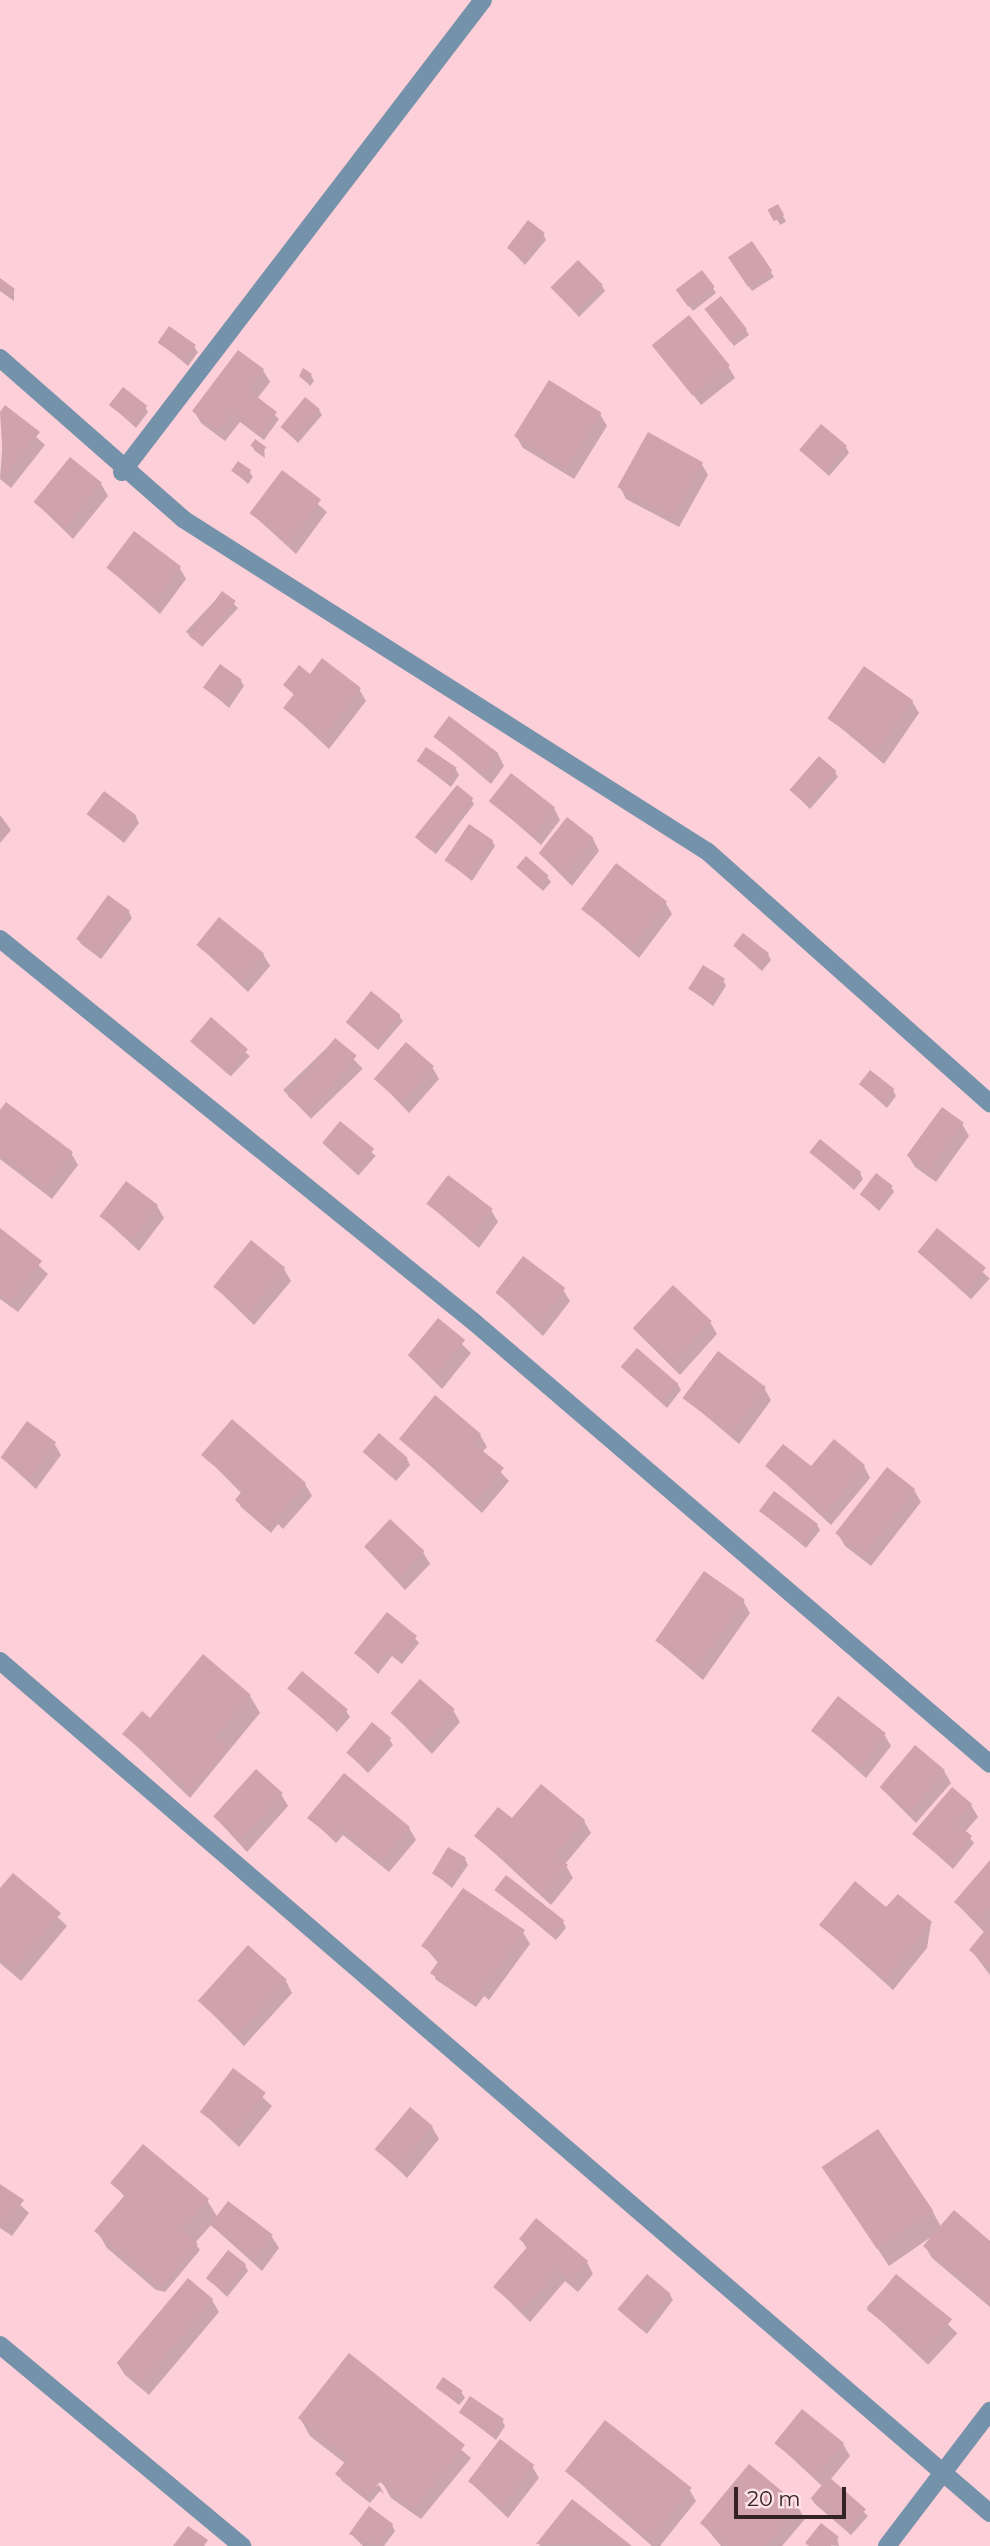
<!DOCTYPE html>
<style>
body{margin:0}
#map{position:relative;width:990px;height:2546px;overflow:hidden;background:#fdcfd9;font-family:Montserrat,sans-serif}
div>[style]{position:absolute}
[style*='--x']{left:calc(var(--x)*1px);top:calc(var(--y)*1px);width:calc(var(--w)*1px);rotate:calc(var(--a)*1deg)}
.shadow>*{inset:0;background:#0003;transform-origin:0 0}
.building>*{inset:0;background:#cfa2ac;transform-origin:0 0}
.minor>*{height:18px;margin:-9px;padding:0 9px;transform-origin:9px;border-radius:9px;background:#7592ab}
.tertiary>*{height:18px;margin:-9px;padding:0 9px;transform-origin:9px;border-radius:9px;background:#7592ab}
span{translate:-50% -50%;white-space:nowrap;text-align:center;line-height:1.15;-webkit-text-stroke:7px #fee2e7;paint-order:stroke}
.scale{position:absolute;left:734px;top:2487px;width:112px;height:32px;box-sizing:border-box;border:4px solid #332226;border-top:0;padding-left:9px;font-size:21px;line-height:24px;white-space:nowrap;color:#332226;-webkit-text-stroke:5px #fee2e7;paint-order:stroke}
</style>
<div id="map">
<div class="shadow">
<div style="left:777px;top:207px;width:17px;height:7px;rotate:57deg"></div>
<div style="clip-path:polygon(543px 234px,546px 240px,525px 265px,508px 247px)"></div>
<div style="clip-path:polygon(751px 243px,774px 277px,752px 291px,733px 263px)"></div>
<div style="clip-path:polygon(0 280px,14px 291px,14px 301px,0 291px)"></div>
<div style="clip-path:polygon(602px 286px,605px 291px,579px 317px,553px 288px)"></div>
<div style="clip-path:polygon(713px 288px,716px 293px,693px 311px,681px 295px)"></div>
<div style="clip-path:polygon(710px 315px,746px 330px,749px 335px,734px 346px)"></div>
<div style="clip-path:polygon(159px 342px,194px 347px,198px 352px,188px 366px)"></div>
<div style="clip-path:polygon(654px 345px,728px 366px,735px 378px,701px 405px)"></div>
<div style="clip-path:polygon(263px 370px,270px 382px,257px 399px,279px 419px,264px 440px,240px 422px,225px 441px,201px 423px,194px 411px)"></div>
<div style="clip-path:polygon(311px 375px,314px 381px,310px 386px,301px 376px)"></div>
<div style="clip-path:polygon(111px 405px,145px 407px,148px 412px,136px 428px)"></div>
<div style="clip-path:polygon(5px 408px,45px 445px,11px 488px,0 479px)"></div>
<div style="clip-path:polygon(319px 410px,322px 415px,298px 443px,282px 427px)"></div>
<div style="clip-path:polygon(600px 414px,607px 426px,574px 479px,523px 448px,516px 436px)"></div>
<div style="clip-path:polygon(252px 446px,264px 448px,265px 458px,255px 451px)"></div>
<div style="clip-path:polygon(846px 447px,849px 453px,829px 476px,801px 450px)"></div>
<div style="clip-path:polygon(701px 463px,708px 475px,679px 527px,626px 499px,620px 487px)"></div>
<div style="clip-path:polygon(234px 471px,249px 471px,253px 477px,248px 484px)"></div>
<div style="clip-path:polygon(282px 473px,327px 512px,296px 554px,252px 514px)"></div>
<div style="clip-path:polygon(101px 484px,108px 496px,73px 539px,36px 503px)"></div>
<div style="clip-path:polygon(179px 567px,186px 579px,160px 614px,108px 568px)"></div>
<div style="left:222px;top:593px;width:22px;height:53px;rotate:43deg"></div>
<div style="clip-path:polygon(310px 676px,359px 689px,366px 701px,329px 749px,285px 708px,295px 696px,285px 685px)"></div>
<div style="clip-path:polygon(241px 681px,244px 686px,229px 708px,206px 688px)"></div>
<div style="clip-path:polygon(912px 701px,919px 713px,884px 764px,829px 718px)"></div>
<div style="clip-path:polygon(436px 737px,498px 754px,504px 766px,491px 784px)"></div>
<div style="clip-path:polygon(419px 762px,456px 770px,459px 775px,451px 787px)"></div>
<div style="clip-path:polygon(835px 772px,838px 777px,810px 809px,792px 791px)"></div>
<div style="clip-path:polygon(471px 799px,474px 804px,436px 854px,422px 843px,418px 838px)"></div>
<div style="clip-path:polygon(491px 801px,554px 808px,560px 820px,541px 845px)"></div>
<div style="clip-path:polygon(89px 814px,136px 817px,139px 823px,124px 843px)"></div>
<div style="clip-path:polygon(0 815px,11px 830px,0 843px)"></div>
<div style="clip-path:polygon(593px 839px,599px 851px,572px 886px,540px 854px)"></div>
<div style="clip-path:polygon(492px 841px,495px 846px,472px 881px,447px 861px)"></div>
<div style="clip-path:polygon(518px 868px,547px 877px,551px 882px,543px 891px)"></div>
<div style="clip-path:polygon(665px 902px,672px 914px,639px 958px,583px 909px)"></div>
<div style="clip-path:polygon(129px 912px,132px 918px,101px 959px,81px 944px,78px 939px)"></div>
<div style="clip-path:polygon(198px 945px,263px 954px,270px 966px,248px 992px)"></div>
<div style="clip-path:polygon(734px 946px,768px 954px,771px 960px,762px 971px)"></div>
<div style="clip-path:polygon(723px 980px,726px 986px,713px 1006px,690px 989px)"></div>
<div style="clip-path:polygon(399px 1016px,403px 1021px,378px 1050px,347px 1023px)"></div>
<div style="left:211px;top:1020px;width:53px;height:28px;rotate:43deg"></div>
<div style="left:335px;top:1040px;width:40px;height:72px;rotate:46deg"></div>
<div style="clip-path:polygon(432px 1067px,439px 1079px,409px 1113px,377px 1079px)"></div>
<div style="clip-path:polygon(860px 1084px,893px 1090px,896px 1096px,887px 1108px)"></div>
<div style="clip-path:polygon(0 1113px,71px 1153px,78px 1165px,52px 1199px,0 1159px)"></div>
<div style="left:340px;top:1124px;width:48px;height:26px;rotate:42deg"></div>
<div style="clip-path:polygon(962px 1124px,969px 1136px,936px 1182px,915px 1167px,908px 1155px)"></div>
<div style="clip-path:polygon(812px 1153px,860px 1173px,863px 1179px,854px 1190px)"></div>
<div style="clip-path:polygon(891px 1187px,894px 1192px,879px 1211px,861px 1194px)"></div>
<div style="clip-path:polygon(428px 1204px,491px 1210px,498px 1222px,479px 1248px)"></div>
<div style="clip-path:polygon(157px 1206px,164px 1218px,139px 1251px,101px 1216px)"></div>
<div style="clip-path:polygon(0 1230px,48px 1274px,18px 1312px,0 1299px)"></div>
<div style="left:937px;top:1231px;width:71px;height:28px;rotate:42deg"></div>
<div style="clip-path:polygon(284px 1269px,291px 1281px,254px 1325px,215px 1287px)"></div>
<div style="clip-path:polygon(563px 1290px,570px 1301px,543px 1336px,496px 1292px)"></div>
<div style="clip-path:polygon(438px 1321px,471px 1353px,442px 1389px,410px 1357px)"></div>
<div style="clip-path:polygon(710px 1322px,717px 1334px,680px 1375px,635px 1330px)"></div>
<div style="clip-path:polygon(622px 1367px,678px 1385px,681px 1390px,667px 1408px)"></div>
<div style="clip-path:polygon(764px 1388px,771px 1400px,739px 1444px,685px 1398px)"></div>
<div style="clip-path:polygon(480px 1435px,487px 1447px,482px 1452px,509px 1481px,482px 1513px,401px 1439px)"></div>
<div style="clip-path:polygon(54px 1443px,61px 1455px,36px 1489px,2px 1458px)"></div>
<div style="clip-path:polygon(365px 1452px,407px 1459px,410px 1465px,396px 1481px)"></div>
<div style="clip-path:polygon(204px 1455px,305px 1484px,312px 1496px,283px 1529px,278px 1524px,271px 1533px,240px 1506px,242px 1494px)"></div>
<div style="clip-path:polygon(767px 1466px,864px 1466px,870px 1478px,831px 1525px)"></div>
<div style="clip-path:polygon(914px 1490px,921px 1502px,871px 1566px,845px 1546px,838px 1534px)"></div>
<div style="clip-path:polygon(761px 1511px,817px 1525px,820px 1530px,806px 1548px)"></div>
<div style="clip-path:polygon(366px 1548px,423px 1552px,430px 1564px,405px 1590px)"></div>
<div style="clip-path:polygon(743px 1601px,750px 1613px,703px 1680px,657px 1641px)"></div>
<div style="clip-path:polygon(415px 1638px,419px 1643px,402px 1664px,392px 1656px,378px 1674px,356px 1653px)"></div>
<div style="clip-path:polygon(290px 1688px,346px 1711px,350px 1717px,337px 1732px)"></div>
<div style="clip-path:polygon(250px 1696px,260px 1713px,190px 1798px,124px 1734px,149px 1719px)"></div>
<div style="clip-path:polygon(453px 1710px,460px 1722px,432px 1754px,392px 1713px)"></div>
<div style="clip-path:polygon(813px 1731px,884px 1734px,891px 1746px,866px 1778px)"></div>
<div style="clip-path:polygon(389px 1739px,393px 1745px,368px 1773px,348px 1753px)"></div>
<div style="clip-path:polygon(944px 1771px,951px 1783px,916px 1823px,881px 1788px)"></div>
<div style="clip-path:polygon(281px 1794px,288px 1806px,247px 1852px,215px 1817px)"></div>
<div style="clip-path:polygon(971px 1805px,978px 1817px,965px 1832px,974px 1843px,953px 1869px,914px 1834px)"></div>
<div style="clip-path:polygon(310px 1818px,409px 1828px,416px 1840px,389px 1872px,343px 1835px,336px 1843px)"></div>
<div style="clip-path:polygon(512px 1820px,584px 1821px,591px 1833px,565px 1864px,573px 1878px,551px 1905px,476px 1836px)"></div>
<div style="clip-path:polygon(465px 1859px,468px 1865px,452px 1888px,434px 1873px)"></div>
<div style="clip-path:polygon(990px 1862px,990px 1975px,971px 1950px,985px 1933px,956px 1903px)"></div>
<div style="clip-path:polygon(13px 1875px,67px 1926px,21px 1981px,0 1963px,0 1891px)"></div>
<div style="clip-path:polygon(496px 1890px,563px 1922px,566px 1928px,556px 1940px)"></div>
<div style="clip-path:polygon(931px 1923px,927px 1948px,893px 1990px,821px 1925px)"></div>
<div style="clip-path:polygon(523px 1932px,530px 1944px,489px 2000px,484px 1996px,476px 2007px,435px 1979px,439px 1964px,424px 1946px)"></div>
<div style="clip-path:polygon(286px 1981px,292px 1993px,244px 2046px,200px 2001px)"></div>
<div style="clip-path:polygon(233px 2070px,272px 2106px,239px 2147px,201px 2111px)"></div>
<div style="clip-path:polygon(432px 2127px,439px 2139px,407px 2178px,378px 2150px)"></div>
<div style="clip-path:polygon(824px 2168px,933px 2212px,941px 2227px,990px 2244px,990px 2307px,932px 2258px,925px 2246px,931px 2237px,889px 2266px)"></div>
<div style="clip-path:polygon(112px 2183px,207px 2200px,218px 2218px,272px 2237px,279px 2248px,262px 2271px,211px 2225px,195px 2243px,200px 2250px,165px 2292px,156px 2290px,107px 2248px,97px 2231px,125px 2197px)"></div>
<div style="clip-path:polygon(0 2186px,29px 2213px,12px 2236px,0 2228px)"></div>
<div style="clip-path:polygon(521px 2239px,587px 2262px,593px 2274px,578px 2292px,565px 2281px,530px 2322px,495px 2287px,527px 2249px)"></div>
<div style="clip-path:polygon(245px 2265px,248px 2271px,227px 2297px,208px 2278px)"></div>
<div style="left:896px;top:2276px;width:84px;height:43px;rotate:43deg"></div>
<div style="clip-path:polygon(670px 2295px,673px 2300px,647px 2334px,620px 2311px)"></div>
<div style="clip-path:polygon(212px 2300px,219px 2312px,149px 2395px,125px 2375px,118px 2364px)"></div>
<div style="clip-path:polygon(350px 2356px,471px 2458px,421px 2519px,391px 2498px,382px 2482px,426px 2421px,380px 2479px,374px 2475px,373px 2488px,379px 2485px,384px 2494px,380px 2491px,370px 2503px,341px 2480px,346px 2464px,310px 2436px,300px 2418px)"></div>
<div style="clip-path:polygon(438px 2388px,461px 2392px,465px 2398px,459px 2405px)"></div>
<div style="clip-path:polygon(461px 2413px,502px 2420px,505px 2426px,496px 2440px)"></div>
<div style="clip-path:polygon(777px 2444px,843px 2444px,850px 2456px,830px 2480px,868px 2516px,851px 2535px,815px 2504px,812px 2499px,823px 2487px)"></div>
<div style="clip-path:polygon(532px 2466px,539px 2478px,508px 2518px,469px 2481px)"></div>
<div style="clip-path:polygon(566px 2471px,689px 2489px,696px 2501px,660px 2546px,652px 2546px)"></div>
<div style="clip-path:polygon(572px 2501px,629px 2546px,539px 2546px)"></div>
<div style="clip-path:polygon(798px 2507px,805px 2519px,782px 2546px,721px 2546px,702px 2523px)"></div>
<div style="clip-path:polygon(392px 2525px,395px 2531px,384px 2546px,363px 2546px,351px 2534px)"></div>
<div style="clip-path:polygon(837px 2538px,839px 2546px,807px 2543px)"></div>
</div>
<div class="building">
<div style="left:778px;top:204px;width:13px;height:12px;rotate:61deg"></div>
<div style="left:528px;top:220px;width:21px;height:35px;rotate:37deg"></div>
<div style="left:752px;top:241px;width:36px;height:29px;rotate:56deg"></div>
<div style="left:578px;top:260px;width:35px;height:39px;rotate:45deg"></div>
<div style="left:702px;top:270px;width:21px;height:33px;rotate:53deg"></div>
<div style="clip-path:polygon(0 278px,15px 289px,10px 296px,0 289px)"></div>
<div style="left:721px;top:296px;width:42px;height:21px;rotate:52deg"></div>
<div style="left:689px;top:315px;width:65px;height:48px;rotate:51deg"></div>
<div style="left:169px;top:326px;width:33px;height:20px;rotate:35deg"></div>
<div style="clip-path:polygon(238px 350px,264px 369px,248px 390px,277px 412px,260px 435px,231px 413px,218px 431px,192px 411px)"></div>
<div style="clip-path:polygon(303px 368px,312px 374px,306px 382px,299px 376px)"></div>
<div style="left:549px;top:380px;width:62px;height:66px;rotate:32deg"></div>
<div style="left:123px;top:387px;width:31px;height:23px;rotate:38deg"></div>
<div style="left:305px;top:397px;width:19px;height:39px;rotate:39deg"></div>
<div style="clip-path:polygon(5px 405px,40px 432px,4px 477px,0 412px)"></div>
<div style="left:821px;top:424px;width:34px;height:34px;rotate:40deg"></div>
<div style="left:648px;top:432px;width:63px;height:63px;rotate:29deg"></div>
<div style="left:255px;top:439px;width:14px;height:8px;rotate:36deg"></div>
<div style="left:70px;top:457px;width:41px;height:58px;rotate:39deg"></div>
<div style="left:238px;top:461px;width:16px;height:12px;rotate:35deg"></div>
<div style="left:282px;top:470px;width:49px;height:54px;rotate:37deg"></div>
<div style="left:134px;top:531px;width:59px;height:46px;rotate:37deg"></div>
<div style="left:222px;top:591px;width:17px;height:56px;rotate:36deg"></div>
<div style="clip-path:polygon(322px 658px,361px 688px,322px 739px,283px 708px,294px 694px,283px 685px,299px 665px,310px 674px)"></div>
<div style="left:220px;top:664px;width:27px;height:29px;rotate:36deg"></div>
<div style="left:864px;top:666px;width:60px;height:64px;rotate:35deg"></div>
<div style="left:449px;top:716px;width:62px;height:26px;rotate:37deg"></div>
<div style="left:426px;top:747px;width:37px;height:17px;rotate:34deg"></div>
<div style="left:819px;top:756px;width:23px;height:45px;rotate:41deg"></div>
<div style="left:511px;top:773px;width:56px;height:36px;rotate:38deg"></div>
<div style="left:457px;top:785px;width:21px;height:67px;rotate:39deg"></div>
<div style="left:104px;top:791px;width:41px;height:29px;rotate:37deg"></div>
<div style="left:567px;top:817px;width:34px;height:46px;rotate:38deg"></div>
<div style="left:469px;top:824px;width:29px;height:44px;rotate:34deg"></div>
<div style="left:526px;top:856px;width:30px;height:15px;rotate:41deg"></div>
<div style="left:616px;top:863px;width:64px;height:58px;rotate:37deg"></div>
<div style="left:108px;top:895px;width:27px;height:54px;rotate:36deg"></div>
<div style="left:219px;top:917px;width:58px;height:36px;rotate:39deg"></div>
<div style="left:743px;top:933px;width:33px;height:16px;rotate:38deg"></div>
<div style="left:703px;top:965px;width:26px;height:28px;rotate:32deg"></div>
<div style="left:371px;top:991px;width:38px;height:40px;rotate:39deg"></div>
<div style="left:211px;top:1017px;width:49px;height:32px;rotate:41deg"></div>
<div style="left:335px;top:1038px;width:28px;height:75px;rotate:39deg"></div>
<div style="left:406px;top:1042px;width:37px;height:49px;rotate:41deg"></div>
<div style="left:870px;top:1070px;width:31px;height:18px;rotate:38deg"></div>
<div style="clip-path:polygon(6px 1102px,73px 1152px,45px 1188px,0 1154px,0 1110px)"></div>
<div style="left:942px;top:1107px;width:27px;height:60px;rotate:36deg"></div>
<div style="left:340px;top:1121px;width:44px;height:28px;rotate:39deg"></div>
<div style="left:820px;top:1139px;width:53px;height:17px;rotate:39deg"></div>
<div style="left:876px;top:1173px;width:21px;height:27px;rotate:37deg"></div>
<div style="left:448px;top:1175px;width:56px;height:36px;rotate:37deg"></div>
<div style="left:126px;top:1181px;width:40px;height:44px;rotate:37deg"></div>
<div style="clip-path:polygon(0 1228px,42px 1261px,10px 1302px,0 1294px)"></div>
<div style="left:937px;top:1228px;width:63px;height:31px;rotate:39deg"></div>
<div style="left:251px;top:1240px;width:44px;height:60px;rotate:39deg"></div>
<div style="left:523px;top:1256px;width:53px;height:46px;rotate:37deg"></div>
<div style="left:673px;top:1285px;width:53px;height:59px;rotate:43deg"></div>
<div style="left:438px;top:1318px;width:35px;height:48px;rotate:39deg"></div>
<div style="left:637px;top:1348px;width:55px;height:25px;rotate:41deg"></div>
<div style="left:718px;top:1351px;width:60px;height:59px;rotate:37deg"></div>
<div style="clip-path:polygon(435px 1395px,481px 1434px,473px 1443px,504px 1468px,474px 1502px,399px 1439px)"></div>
<div style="clip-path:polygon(232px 1419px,306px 1483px,268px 1529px,235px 1500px,243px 1490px,201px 1455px)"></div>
<div style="left:27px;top:1421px;width:36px;height:45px;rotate:36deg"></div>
<div style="left:379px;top:1433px;width:38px;height:25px;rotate:41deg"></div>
<div style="clip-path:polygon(834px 1439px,865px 1465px,824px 1515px,765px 1466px,783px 1444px,811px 1466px)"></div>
<div style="left:887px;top:1467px;width:36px;height:84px;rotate:38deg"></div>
<div style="left:774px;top:1491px;width:55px;height:25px;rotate:37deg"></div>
<div style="left:390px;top:1519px;width:47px;height:38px;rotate:43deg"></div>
<div style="left:704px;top:1571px;width:50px;height:85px;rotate:35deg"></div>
<div style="clip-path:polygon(387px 1612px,417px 1636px,398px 1659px,389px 1651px,374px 1669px,354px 1653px)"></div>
<div style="clip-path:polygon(203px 1654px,251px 1695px,215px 1738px,227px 1748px,191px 1791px,122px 1734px,142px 1711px,150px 1718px)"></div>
<div style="left:302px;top:1671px;width:60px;height:23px;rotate:40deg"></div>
<div style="left:420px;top:1679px;width:46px;height:45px;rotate:41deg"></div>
<div style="left:838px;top:1696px;width:61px;height:44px;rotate:38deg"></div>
<div style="left:372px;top:1722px;width:25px;height:40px;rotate:40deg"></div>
<div style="left:915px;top:1745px;width:39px;height:55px;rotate:40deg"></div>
<div style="left:256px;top:1769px;width:36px;height:64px;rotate:42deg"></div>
<div style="clip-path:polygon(344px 1773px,410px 1827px,382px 1861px,341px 1829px,333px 1838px,307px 1818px)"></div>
<div style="clip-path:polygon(541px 1784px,585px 1820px,556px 1855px,568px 1865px,544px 1894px,474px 1836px,498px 1807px,512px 1818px)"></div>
<div style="clip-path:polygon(952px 1787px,972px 1804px,956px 1823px,972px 1836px,949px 1864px,912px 1834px)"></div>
<div style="left:448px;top:1847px;width:21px;height:31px;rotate:31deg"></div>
<div style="clip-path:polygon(990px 1860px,990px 1908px,978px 1922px,954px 1902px)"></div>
<div style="clip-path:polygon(13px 1873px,61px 1913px,14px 1970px,0 1959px,0 1888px)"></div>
<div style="left:506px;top:1875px;width:74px;height:19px;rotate:38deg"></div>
<div style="clip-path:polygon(855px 1881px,886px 1907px,898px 1894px,932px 1922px,886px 1979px,819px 1925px)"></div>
<div style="clip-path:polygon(463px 1888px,525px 1930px,472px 2003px,430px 1973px,440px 1959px,421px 1946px)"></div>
<div style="clip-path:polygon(990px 1924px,990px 1967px,969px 1950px)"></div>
<div style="left:248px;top:1945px;width:52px;height:75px;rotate:42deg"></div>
<div style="left:233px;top:2068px;width:41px;height:55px;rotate:37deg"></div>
<div style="left:410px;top:2107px;width:30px;height:55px;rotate:40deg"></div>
<div style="left:878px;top:2129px;width:99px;height:68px;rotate:56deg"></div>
<div style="clip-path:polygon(143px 2144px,209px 2199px,182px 2230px,198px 2244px,161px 2287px,94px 2231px,125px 2195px,110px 2183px)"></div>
<div style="clip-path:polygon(0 2184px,24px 2200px,5px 2226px,0 2222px)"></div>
<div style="left:228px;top:2201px;width:56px;height:30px;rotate:37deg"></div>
<div style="clip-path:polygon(954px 2210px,990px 2241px,990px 2303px,923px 2246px)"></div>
<div style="clip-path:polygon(536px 2218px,588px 2261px,571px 2281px,558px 2270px,522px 2311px,493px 2287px,528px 2246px,519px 2239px)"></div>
<div style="left:228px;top:2250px;width:23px;height:36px;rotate:38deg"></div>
<div style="left:647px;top:2274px;width:31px;height:46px;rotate:40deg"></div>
<div style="left:896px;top:2274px;width:72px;height:46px;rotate:39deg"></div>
<div style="left:188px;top:2278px;width:33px;height:111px;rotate:40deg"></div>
<div style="clip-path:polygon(349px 2353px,465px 2445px,414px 2509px,380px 2482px,366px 2498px,335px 2474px,348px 2458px,298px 2418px)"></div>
<div style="left:443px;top:2377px;width:24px;height:13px;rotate:35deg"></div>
<div style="left:470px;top:2396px;width:41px;height:20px;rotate:34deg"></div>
<div style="left:802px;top:2409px;width:54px;height:44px;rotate:39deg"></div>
<div style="left:605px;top:2420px;width:110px;height:65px;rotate:38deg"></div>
<div style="left:500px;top:2439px;width:43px;height:53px;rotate:37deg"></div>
<div style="clip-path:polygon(749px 2464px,800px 2506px,766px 2546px,727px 2546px,700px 2523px)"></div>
<div style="left:829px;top:2477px;width:49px;height:28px;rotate:41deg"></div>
<div style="clip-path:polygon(572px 2499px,632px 2546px,536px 2544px)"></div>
<div style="clip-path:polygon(369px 2506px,393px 2524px,377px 2546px,349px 2534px)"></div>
<div style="clip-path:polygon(821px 2523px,839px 2537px,831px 2546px,809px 2546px,805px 2543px)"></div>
<div style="clip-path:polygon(188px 2526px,208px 2540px,204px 2546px,173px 2546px)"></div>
</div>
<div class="minor">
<div style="--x:0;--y:358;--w:244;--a:41.3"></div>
<div style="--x:183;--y:519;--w:622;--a:32.39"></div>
<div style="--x:708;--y:852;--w:378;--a:41.7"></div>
<div style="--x:122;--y:472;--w:594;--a:-52.59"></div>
<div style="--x:0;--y:939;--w:609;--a:38.94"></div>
<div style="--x:474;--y:1322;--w:679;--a:40.58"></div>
<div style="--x:0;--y:1661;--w:1306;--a:40.72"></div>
<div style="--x:887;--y:2546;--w:170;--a:-52.7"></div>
</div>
<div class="tertiary">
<div style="--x:0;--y:2345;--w:315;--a:39.7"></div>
</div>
<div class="scale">20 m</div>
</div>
